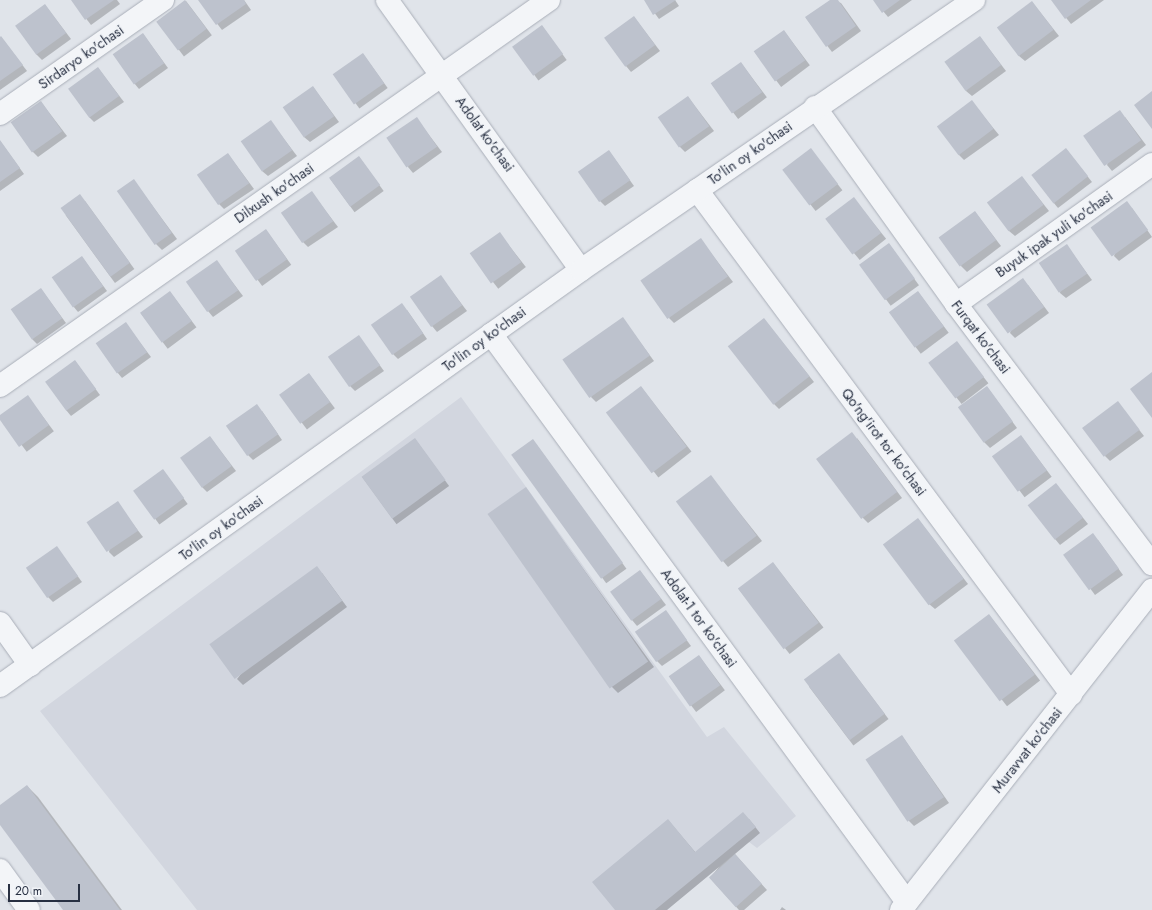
<!DOCTYPE html>
<style>
body{margin:0}
#map{position:relative;width:1152px;height:910px;overflow:hidden;background:#e0e4ea;font-family:Jost,sans-serif}
div>[style]{position:absolute}
[style*='--x']{left:calc(var(--x)*1px);top:calc(var(--y)*1px);width:calc(var(--w)*1px);rotate:calc(var(--a)*1deg)}
.built>*{inset:0;background:#d2d6df}
.shadow>*{inset:0;background:#0003;transform-origin:0 0}
.building>*{inset:0;background:#bdc2cd;transform-origin:0 0}
.roads{filter:drop-shadow(0 0 1px #a9aeb8) drop-shadow(0 0 1px #a9aeb8)}
.minor>*{height:22px;margin:-11px;padding:0 11px;transform-origin:11px;border-radius:11px;background:#f3f5f8}
span{translate:-50% -50%;white-space:nowrap;text-align:center;line-height:1.15;-webkit-text-stroke:3px #f0f3f7;paint-order:stroke}
.street-label{font-size:14px;color:#283042}
.scale{position:absolute;left:8px;top:884px;width:72px;height:18px;box-sizing:border-box;border:2px solid #283042;border-top:0;padding-left:5px;font-size:12px;line-height:14px;white-space:nowrap;color:#283042;-webkit-text-stroke:3px #f0f3f7;paint-order:stroke}
</style>
<div id="map">
<div class="built">
<div style="clip-path:polygon(461px 397px,707px 737px,724px 727px,796px 816px,757px 848px,749px 842px,667px 910px,197px 910px,40px 711px)"></div>
</div>
<div class="shadow">
<div style="clip-path:polygon(72px 0,117px 0,120px 4px,91px 25px)"></div>
<div style="clip-path:polygon(199px 0,244px 0,251px 10px,222px 30px)"></div>
<div style="clip-path:polygon(645px 0,675px 0,679px 6px,659px 19px)"></div>
<div style="clip-path:polygon(831px 0,841px 3px,861px 31px,832px 52px,806px 18px)"></div>
<div style="clip-path:polygon(874px 0,912px 0,888px 17px)"></div>
<div style="clip-path:polygon(1052px 0,1104px 0,1071px 24px)"></div>
<div style="left:186px;top:1px;width:43px;height:35px;rotate:53deg"></div>
<div style="clip-path:polygon(1032px 2px,1059px 36px,1025px 61px,1019px 56px)"></div>
<div style="clip-path:polygon(45px 5px,71px 39px,42px 60px,36px 54px)"></div>
<div style="clip-path:polygon(634px 17px,660px 51px,631px 72px,626px 66px)"></div>
<div style="left:542px;top:26px;width:42px;height:35px;rotate:54deg"></div>
<div style="left:784px;top:31px;width:43px;height:36px;rotate:53deg"></div>
<div style="clip-path:polygon(143px 34px,168px 68px,139px 89px,134px 83px)"></div>
<div style="clip-path:polygon(1px 37px,27px 71px,0 90px,0 38px)"></div>
<div style="clip-path:polygon(980px 37px,1006px 71px,972px 96px,966px 91px)"></div>
<div style="left:363px;top:54px;width:42px;height:35px;rotate:54deg"></div>
<div style="left:741px;top:63px;width:43px;height:36px;rotate:53deg"></div>
<div style="clip-path:polygon(98px 68px,124px 102px,94px 122px,89px 117px)"></div>
<div style="clip-path:polygon(313px 87px,339px 122px,310px 142px,304px 137px)"></div>
<div style="clip-path:polygon(688px 97px,714px 131px,685px 152px,679px 146px)"></div>
<div style="clip-path:polygon(41px 102px,67px 136px,38px 157px,32px 151px)"></div>
<div style="clip-path:polygon(972px 102px,999px 135px,964px 160px,959px 155px)"></div>
<div style="clip-path:polygon(1125px 117px,1146px 145px,1112px 171px,1107px 165px)"></div>
<div style="clip-path:polygon(416px 118px,442px 152px,413px 173px,408px 167px)"></div>
<div style="clip-path:polygon(271px 122px,297px 156px,268px 176px,262px 171px)"></div>
<div style="clip-path:polygon(0 141px,24px 174px,0 191px)"></div>
<div style="clip-path:polygon(1066px 149px,1092px 182px,1058px 208px,1053px 202px)"></div>
<div style="left:811px;top:150px;width:51px;height:34px;rotate:52deg"></div>
<div style="clip-path:polygon(609px 151px,634px 186px,605px 206px,600px 201px)"></div>
<div style="clip-path:polygon(228px 154px,254px 189px,224px 209px,219px 204px)"></div>
<div style="left:359px;top:157px;width:42px;height:36px;rotate:54deg"></div>
<div style="clip-path:polygon(1022px 177px,1049px 211px,1015px 236px,1009px 231px)"></div>
<div style="clip-path:polygon(134px 181px,177px 239px,162px 250px,156px 244px)"></div>
<div style="clip-path:polygon(312px 193px,338px 227px,308px 247px,303px 242px)"></div>
<div style="left:854px;top:199px;width:51px;height:34px;rotate:51deg"></div>
<div style="left:85px;top:201px;width:84px;height:24px;rotate:54deg"></div>
<div style="clip-path:polygon(1132px 208px,1152px 237px,1119px 261px,1114px 256px)"></div>
<div style="clip-path:polygon(975px 212px,1001px 246px,967px 272px,961px 266px)"></div>
<div style="left:266px;top:230px;width:43px;height:36px;rotate:54deg"></div>
<div style="left:500px;top:234px;width:42px;height:35px;rotate:52deg"></div>
<div style="clip-path:polygon(701px 240px,733px 282px,674px 323px,669px 318px)"></div>
<div style="left:889px;top:244px;width:51px;height:35px;rotate:54deg"></div>
<div style="clip-path:polygon(1067px 246px,1092px 280px,1066px 298px,1060px 293px)"></div>
<div style="clip-path:polygon(82px 257px,107px 291px,78px 312px,73px 306px)"></div>
<div style="clip-path:polygon(217px 262px,243px 296px,213px 317px,208px 311px)"></div>
<div style="clip-path:polygon(441px 277px,467px 311px,437px 332px,432px 326px)"></div>
<div style="clip-path:polygon(1028px 285px,1049px 313px,1015px 338px,1010px 333px)"></div>
<div style="clip-path:polygon(41px 289px,66px 323px,37px 344px,32px 339px)"></div>
<div style="left:170px;top:292px;width:44px;height:36px;rotate:53deg"></div>
<div style="left:918px;top:292px;width:51px;height:35px;rotate:53deg"></div>
<div style="clip-path:polygon(407px 310px,427px 339px,398px 359px,393px 354px)"></div>
<div style="clip-path:polygon(623px 319px,654px 361px,596px 402px,591px 397px)"></div>
<div style="clip-path:polygon(764px 319px,814px 382px,779px 409px,774px 404px)"></div>
<div style="clip-path:polygon(125px 323px,151px 357px,122px 378px,117px 372px)"></div>
<div style="clip-path:polygon(359px 337px,384px 371px,355px 391px,350px 386px)"></div>
<div style="left:957px;top:343px;width:51px;height:34px;rotate:52deg"></div>
<div style="clip-path:polygon(75px 361px,100px 395px,71px 416px,66px 410px)"></div>
<div style="left:309px;top:374px;width:43px;height:35px;rotate:53deg"></div>
<div style="left:641px;top:387px;width:82px;height:42px;rotate:52deg"></div>
<div style="clip-path:polygon(987px 387px,1017px 428px,990px 448px,984px 442px)"></div>
<div style="left:28px;top:397px;width:43px;height:34px;rotate:53deg"></div>
<div style="clip-path:polygon(1118px 403px,1144px 436px,1110px 461px,1105px 456px)"></div>
<div style="clip-path:polygon(262px 411px,282px 440px,253px 460px,248px 455px)"></div>
<div style="left:1021px;top:436px;width:51px;height:34px;rotate:53deg"></div>
<div style="clip-path:polygon(210px 437px,236px 471px,207px 492px,202px 487px)"></div>
<div style="clip-path:polygon(857px 438px,902px 498px,868px 523px,863px 518px)"></div>
<div style="left:415px;top:439px;width:58px;height:65px;rotate:54deg"></div>
<div style="left:533px;top:440px;width:159px;height:25px;rotate:54deg"></div>
<div style="left:163px;top:470px;width:42px;height:35px;rotate:54deg"></div>
<div style="clip-path:polygon(711px 477px,762px 541px,728px 567px,723px 561px)"></div>
<div style="clip-path:polygon(1056px 484px,1088px 524px,1060px 545px,1055px 539px)"></div>
<div style="clip-path:polygon(525px 488px,654px 667px,618px 693px,612px 687px)"></div>
<div style="clip-path:polygon(117px 503px,143px 537px,114px 557px,109px 552px)"></div>
<div style="clip-path:polygon(918px 519px,968px 584px,935px 609px,929px 604px)"></div>
<div style="clip-path:polygon(1098px 540px,1123px 575px,1095px 595px,1065px 554px)"></div>
<div style="clip-path:polygon(57px 548px,82px 582px,53px 602px,48px 597px)"></div>
<div style="left:773px;top:563px;width:82px;height:43px;rotate:52deg"></div>
<div style="clip-path:polygon(640px 571px,666px 605px,637px 626px,632px 620px)"></div>
<div style="clip-path:polygon(322px 573px,347px 607px,243px 685px,237px 679px)"></div>
<div style="clip-path:polygon(666px 612px,691px 646px,662px 666px,657px 661px)"></div>
<div style="left:989px;top:615px;width:83px;height:42px;rotate:52deg"></div>
<div style="left:699px;top:656px;width:43px;height:36px;rotate:53deg"></div>
<div style="left:844px;top:660px;width:74px;height:44px;rotate:53deg"></div>
<div style="clip-path:polygon(902px 736px,949px 803px,914px 826px,909px 821px)"></div>
<div style="clip-path:polygon(27px 786px,38px 797px,122px 910px,65px 910px,0 823px,0 806px)"></div>
<div style="clip-path:polygon(749px 819px,760px 833px,735px 854px,767px 890px,744px 910px,739px 910px,710px 878px,719px 867px,667px 910px,617px 910px,668px 820px,696px 853px)"></div>
<div style="clip-path:polygon(782px 907px,786px 910px,780px 910px)"></div>
</div>
<div class="building">
<div style="clip-path:polygon(71px 0,114px 0,85px 20px)"></div>
<div style="left:185px;top:0;width:36px;height:36px;rotate:53deg"></div>
<div style="clip-path:polygon(198px 0,244px 0,246px 4px,216px 25px)"></div>
<div style="clip-path:polygon(644px 0,676px 0,653px 15px)"></div>
<div style="clip-path:polygon(830px 0,838px 0,856px 26px,826px 47px,805px 17px)"></div>
<div style="clip-path:polygon(873px 0,900px 0,882px 13px)"></div>
<div style="clip-path:polygon(1051px 0,1091px 0,1065px 19px)"></div>
<div style="left:1032px;top:1px;width:36px;height:44px;rotate:53deg"></div>
<div style="left:45px;top:4px;width:36px;height:37px;rotate:54deg"></div>
<div style="left:634px;top:16px;width:36px;height:37px;rotate:54deg"></div>
<div style="left:542px;top:25px;width:36px;height:37px;rotate:54deg"></div>
<div style="left:784px;top:30px;width:37px;height:37px;rotate:55deg"></div>
<div style="left:143px;top:33px;width:37px;height:37px;rotate:55deg"></div>
<div style="clip-path:polygon(1px 36px,23px 65px,0 81px,0 37px)"></div>
<div style="left:980px;top:36px;width:36px;height:44px;rotate:54deg"></div>
<div style="left:363px;top:53px;width:37px;height:37px;rotate:55deg"></div>
<div style="left:741px;top:62px;width:37px;height:37px;rotate:55deg"></div>
<div style="left:98px;top:67px;width:36px;height:37px;rotate:54deg"></div>
<div style="left:313px;top:86px;width:37px;height:37px;rotate:55deg"></div>
<div style="clip-path:polygon(1152px 91px,1152px 129px,1134px 105px)"></div>
<div style="left:688px;top:96px;width:37px;height:37px;rotate:55deg"></div>
<div style="left:972px;top:100px;width:36px;height:44px;rotate:53deg"></div>
<div style="left:41px;top:101px;width:37px;height:37px;rotate:55deg"></div>
<div style="left:1120px;top:110px;width:37px;height:45px;rotate:55deg"></div>
<div style="left:417px;top:117px;width:36px;height:37px;rotate:56deg"></div>
<div style="left:271px;top:120px;width:37px;height:37px;rotate:55deg"></div>
<div style="clip-path:polygon(0 140px,20px 168px,0 182px)"></div>
<div style="left:811px;top:148px;width:45px;height:36px;rotate:53deg"></div>
<div style="left:1066px;top:148px;width:36px;height:44px;rotate:52deg"></div>
<div style="left:609px;top:150px;width:37px;height:38px;rotate:55deg"></div>
<div style="left:228px;top:153px;width:37px;height:38px;rotate:55deg"></div>
<div style="left:359px;top:156px;width:36px;height:37px;rotate:54deg"></div>
<div style="left:1022px;top:176px;width:36px;height:44px;rotate:53deg"></div>
<div style="left:134px;top:179px;width:66px;height:21px;rotate:55deg"></div>
<div style="left:312px;top:191px;width:37px;height:38px;rotate:55deg"></div>
<div style="left:80px;top:194px;width:85px;height:24px;rotate:54deg"></div>
<div style="left:854px;top:197px;width:45px;height:36px;rotate:53deg"></div>
<div style="left:1127px;top:201px;width:36px;height:45px;rotate:54deg"></div>
<div style="left:975px;top:211px;width:36px;height:45px;rotate:54deg"></div>
<div style="left:266px;top:229px;width:37px;height:38px;rotate:55deg"></div>
<div style="left:500px;top:232px;width:37px;height:37px;rotate:55deg"></div>
<div style="left:701px;top:238px;width:47px;height:74px;rotate:55deg"></div>
<div style="left:889px;top:243px;width:44px;height:37px;rotate:54deg"></div>
<div style="left:1067px;top:244px;width:36px;height:34px;rotate:56deg"></div>
<div style="left:82px;top:256px;width:37px;height:37px;rotate:55deg"></div>
<div style="left:217px;top:260px;width:37px;height:38px;rotate:55deg"></div>
<div style="left:441px;top:275px;width:37px;height:38px;rotate:55deg"></div>
<div style="left:1023px;top:278px;width:36px;height:45px;rotate:54deg"></div>
<div style="left:41px;top:288px;width:37px;height:37px;rotate:55deg"></div>
<div style="left:170px;top:291px;width:37px;height:37px;rotate:54deg"></div>
<div style="left:918px;top:291px;width:44px;height:36px;rotate:54deg"></div>
<div style="left:402px;top:303px;width:37px;height:38px;rotate:55deg"></div>
<div style="left:623px;top:317px;width:47px;height:74px;rotate:55deg"></div>
<div style="left:764px;top:318px;width:74px;height:46px;rotate:52deg"></div>
<div style="left:126px;top:322px;width:37px;height:37px;rotate:55deg"></div>
<div style="left:359px;top:335px;width:37px;height:38px;rotate:55deg"></div>
<div style="left:957px;top:341px;width:45px;height:36px;rotate:53deg"></div>
<div style="left:75px;top:360px;width:36px;height:37px;rotate:54deg"></div>
<div style="clip-path:polygon(1152px 372px,1152px 418px,1130px 389px)"></div>
<div style="left:309px;top:373px;width:36px;height:37px;rotate:54deg"></div>
<div style="left:641px;top:386px;width:76px;height:44px;rotate:53deg"></div>
<div style="left:987px;top:386px;width:44px;height:36px;rotate:54deg"></div>
<div style="clip-path:polygon(28px 395px,49px 425px,19px 447px,0 420px,0 415px)"></div>
<div style="left:1118px;top:401px;width:36px;height:45px;rotate:53deg"></div>
<div style="left:257px;top:404px;width:37px;height:38px;rotate:55deg"></div>
<div style="left:852px;top:432px;width:75px;height:45px;rotate:53deg"></div>
<div style="left:1021px;top:435px;width:44px;height:36px;rotate:54deg"></div>
<div style="left:210px;top:436px;width:37px;height:37px;rotate:54deg"></div>
<div style="left:415px;top:438px;width:52px;height:66px;rotate:54deg"></div>
<div style="left:533px;top:439px;width:153px;height:27px;rotate:54deg"></div>
<div style="left:163px;top:469px;width:36px;height:37px;rotate:54deg"></div>
<div style="left:711px;top:475px;width:76px;height:44px;rotate:53deg"></div>
<div style="left:1056px;top:483px;width:44px;height:36px;rotate:52deg"></div>
<div style="left:526px;top:487px;width:213px;height:47px;rotate:55deg"></div>
<div style="left:118px;top:501px;width:36px;height:38px;rotate:56deg"></div>
<div style="left:918px;top:518px;width:76px;height:44px;rotate:53deg"></div>
<div style="left:1093px;top:533px;width:44px;height:37px;rotate:54deg"></div>
<div style="left:57px;top:546px;width:37px;height:38px;rotate:55deg"></div>
<div style="left:773px;top:562px;width:76px;height:44px;rotate:53deg"></div>
<div style="left:317px;top:566px;width:43px;height:133px;rotate:54deg"></div>
<div style="left:640px;top:570px;width:36px;height:37px;rotate:54deg"></div>
<div style="left:666px;top:610px;width:37px;height:38px;rotate:55deg"></div>
<div style="left:989px;top:614px;width:76px;height:44px;rotate:53deg"></div>
<div style="left:839px;top:653px;width:76px;height:44px;rotate:53deg"></div>
<div style="left:699px;top:655px;width:37px;height:37px;rotate:55deg"></div>
<div style="left:902px;top:735px;width:75px;height:44px;rotate:56deg"></div>
<div style="clip-path:polygon(27px 785px,120px 910px,63px 910px,0 825px,0 805px)"></div>
<div style="clip-path:polygon(743px 812px,756px 827px,655px 910px,615px 910px,592px 882px,668px 819px,695px 852px)"></div>
<div style="left:735px;top:854px;width:40px;height:35px;rotate:48deg"></div>
</div>
<div class="roads">
<div class="minor">
<div style="--x:387;--y:0;--w:332;--a:54.3"></div>
<div style="--x:815;--y:107;--w:242;--a:54.4"></div>
<div style="--x:956;--y:304;--w:326;--a:53"></div>
<div style="--x:0;--y:114;--w:199;--a:-35"></div>
<div style="--x:697;--y:190;--w:628;--a:53.42"></div>
<div style="--x:956;--y:304;--w:241;--a:-35.5"></div>
<div style="--x:491;--y:334;--w:704;--a:53.78"></div>
<div style="--x:0;--y:386;--w:671;--a:-35.11"></div>
<div style="--x:0;--y:623;--w:52;--a:54.5"></div>
<div style="--x:0;--y:686;--w:715;--a:-35.6"></div>
<div style="--x:581;--y:270;--w:477;--a:-34.5"></div>
<div style="--x:0;--y:870;--w:49;--a:54.1"></div>
<div style="--x:901;--y:910;--w:407;--a:-51.9"></div>
</div>
</div>
<div class="street-label">
<span style="left:81px;top:57px;rotate:-35deg">Sirdaryo ko'chasi</span>
<span style="left:485px;top:134px;rotate:54deg">Adolat ko'chasi</span>
<span style="left:750px;top:153px;rotate:-35deg">To'lin oy ko'chasi</span>
<span style="left:274px;top:193px;rotate:-35deg">Dilxush ko'chasi</span>
<span style="left:1054px;top:234px;rotate:-35deg">Buyuk ipak yuli ko'chasi</span>
<span style="left:981px;top:337px;rotate:53deg">Furqat ko'chasi</span>
<span style="left:484px;top:339px;rotate:-36deg">To'lin oy ko'chasi</span>
<span style="left:884px;top:442px;rotate:53deg">Qo'ng'irot tor ko'chasi</span>
<span style="left:221px;top:528px;rotate:-36deg">To'lin oy ko'chasi</span>
<span style="left:699px;top:618px;rotate:54deg">Adolat-1 tor ko'chasi</span>
<span style="left:1027px;top:750px;rotate:-52deg">Muravvat ko'chasi</span>
</div>
<div class="scale">20 m</div>
</div>
